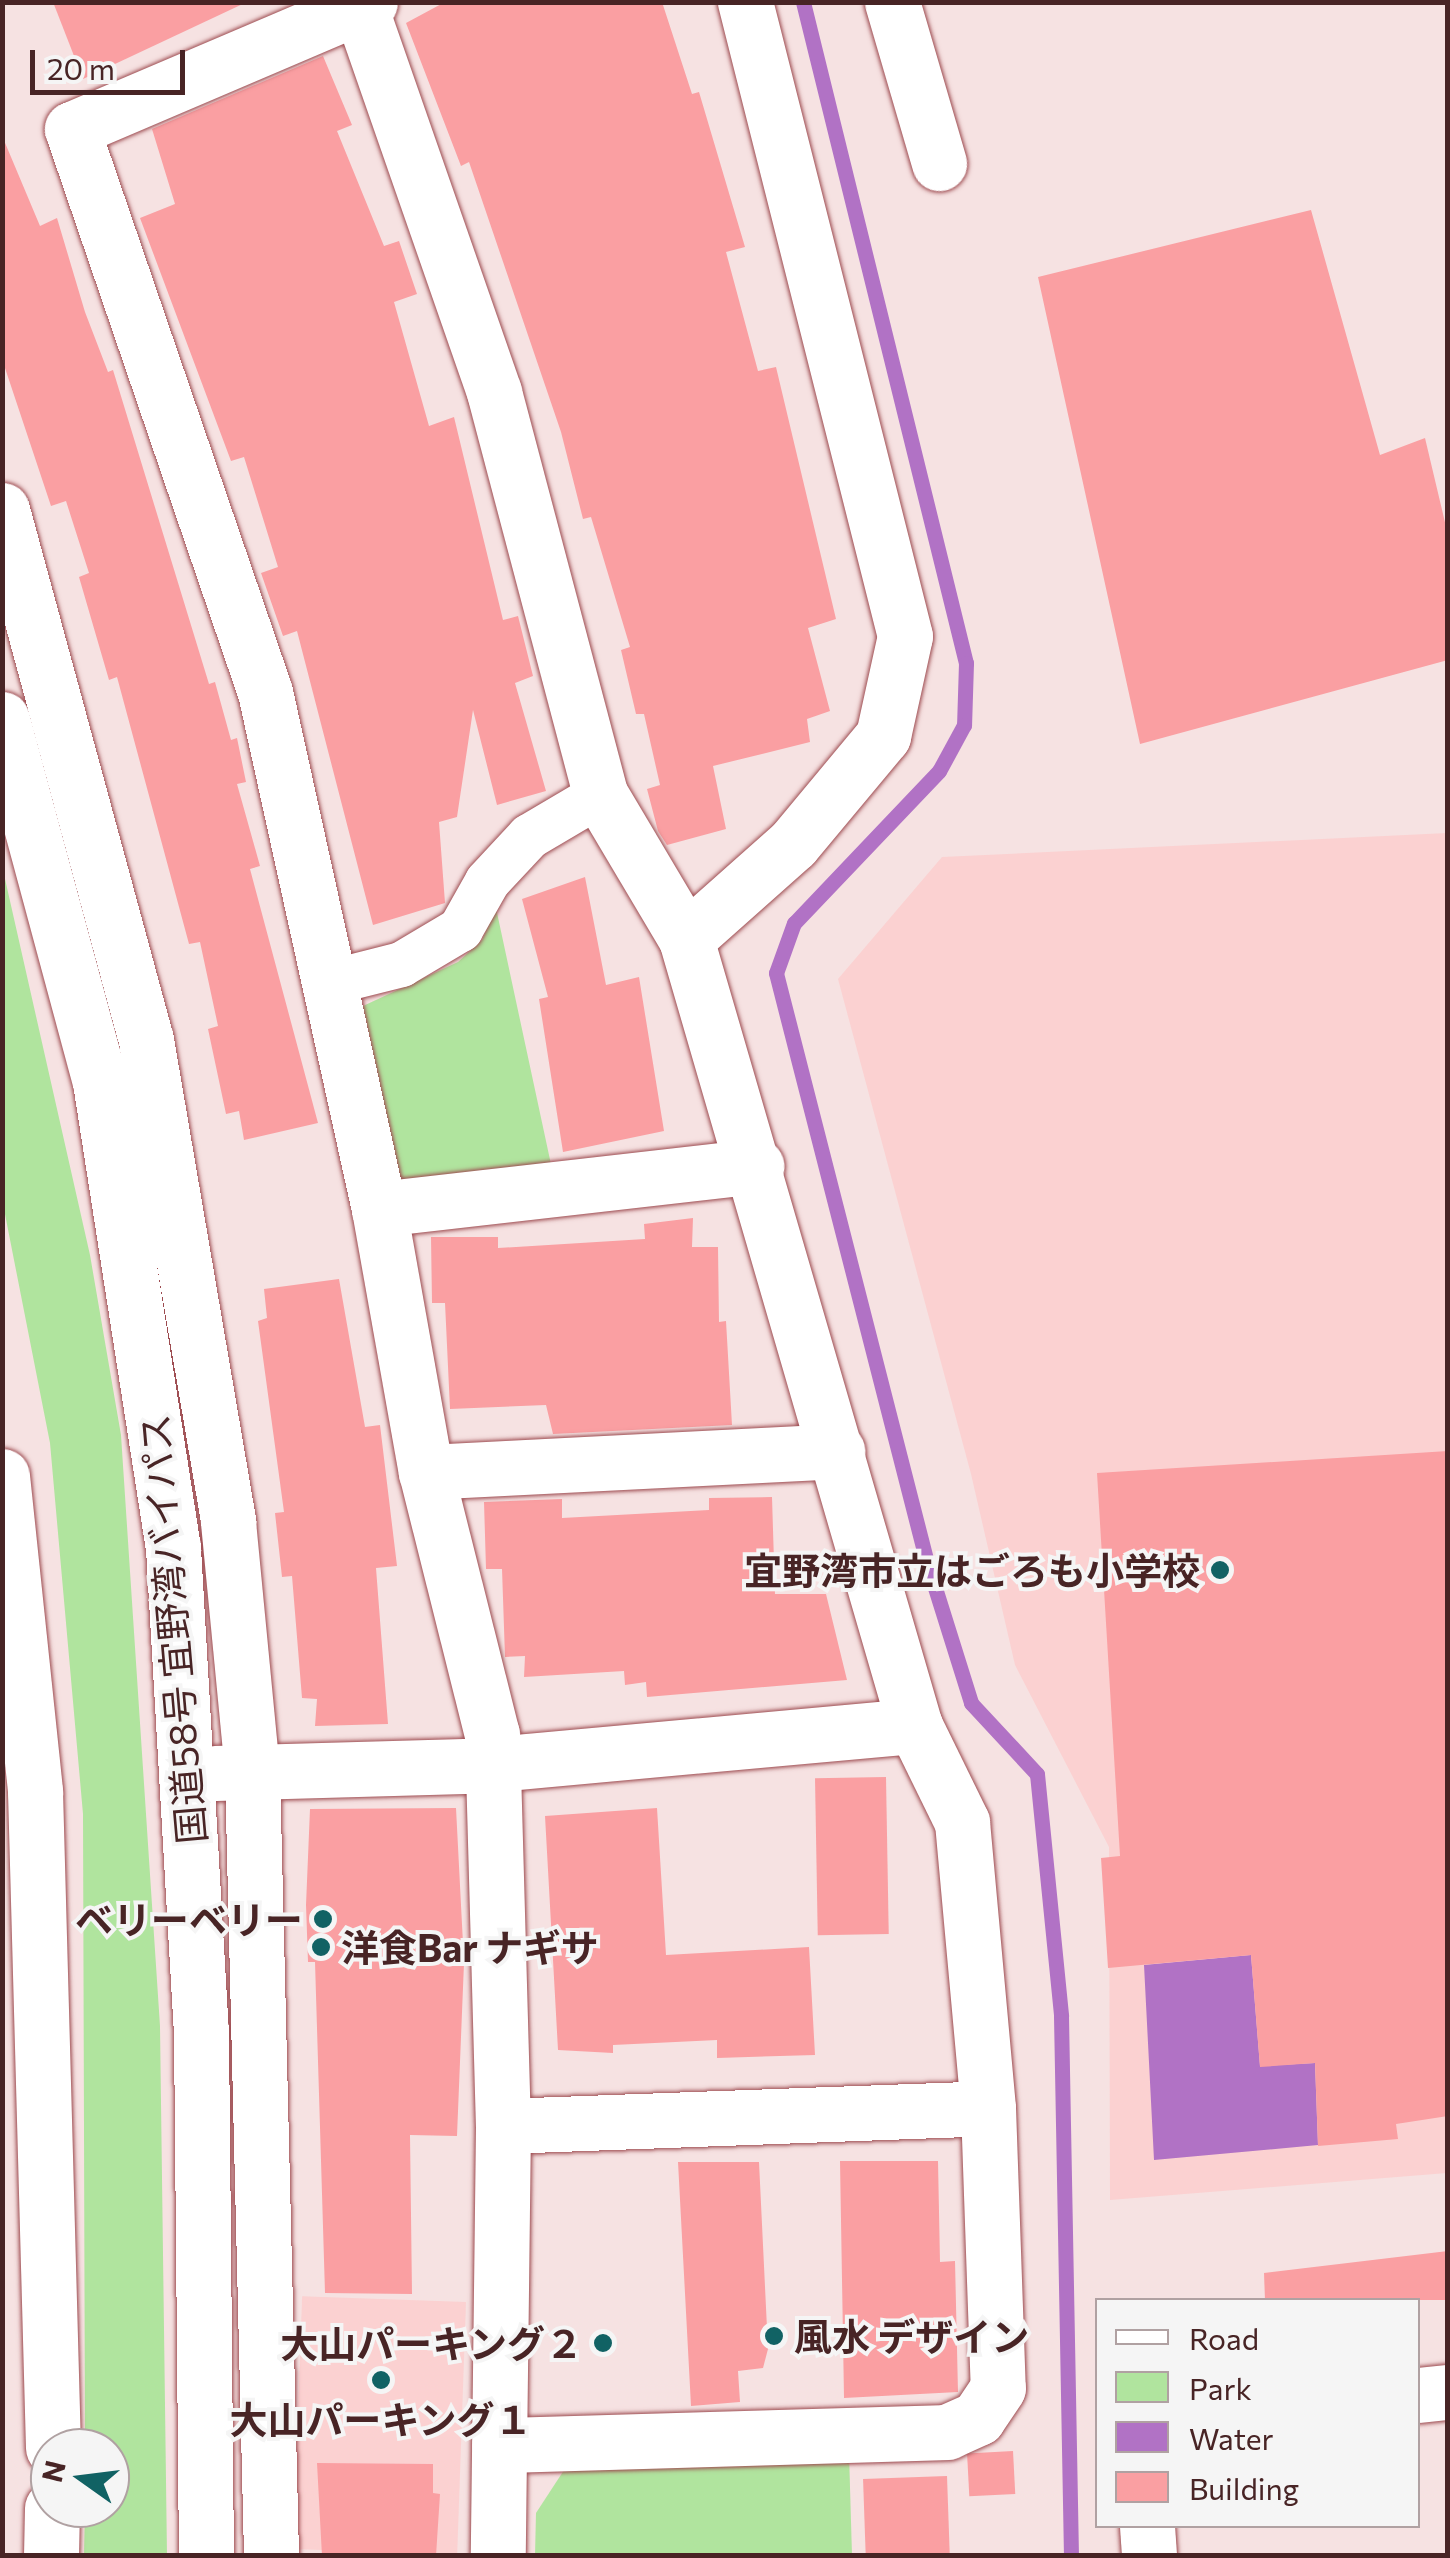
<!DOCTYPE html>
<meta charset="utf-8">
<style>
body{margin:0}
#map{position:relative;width:1450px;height:2558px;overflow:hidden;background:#f6e2e2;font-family:Commissioner,"Noto Sans JP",sans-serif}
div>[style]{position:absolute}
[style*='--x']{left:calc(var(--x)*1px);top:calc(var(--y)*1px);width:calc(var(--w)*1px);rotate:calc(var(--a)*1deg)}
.built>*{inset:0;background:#fbd1d1;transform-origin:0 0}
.green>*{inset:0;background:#b0e49e}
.water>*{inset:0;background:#b172c5}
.stream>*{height:15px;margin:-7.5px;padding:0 7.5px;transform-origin:7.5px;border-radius:7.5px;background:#b172c5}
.building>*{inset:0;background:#fa9fa2;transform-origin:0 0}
.roads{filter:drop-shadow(0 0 2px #9d4b50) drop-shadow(0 0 2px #9d4b50)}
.pedestrian>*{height:45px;margin:-22.5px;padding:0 22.5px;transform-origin:22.5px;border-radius:22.5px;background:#fff}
.minor>*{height:55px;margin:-27.5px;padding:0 27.5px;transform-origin:27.5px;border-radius:27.5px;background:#fff}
.trunk>*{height:55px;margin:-27.5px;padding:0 27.5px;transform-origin:27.5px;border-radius:27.5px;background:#fff}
.dots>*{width:28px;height:28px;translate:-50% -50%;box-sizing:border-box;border:5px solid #f5f5f5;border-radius:50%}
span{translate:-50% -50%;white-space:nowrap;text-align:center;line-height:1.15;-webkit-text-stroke:8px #f5f5f5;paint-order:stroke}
.poi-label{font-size:38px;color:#482425;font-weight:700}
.right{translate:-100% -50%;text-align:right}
.left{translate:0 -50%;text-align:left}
.street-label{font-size:38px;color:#482425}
.frame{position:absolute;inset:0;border:5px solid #482425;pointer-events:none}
.legend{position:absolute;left:1095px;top:2298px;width:325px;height:230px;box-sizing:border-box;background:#f5f5f5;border:2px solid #b0a1a2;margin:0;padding:12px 18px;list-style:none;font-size:30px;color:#482425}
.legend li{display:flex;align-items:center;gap:20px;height:50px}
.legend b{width:50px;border:2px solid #b0a1a2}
.north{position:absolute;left:30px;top:2428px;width:100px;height:100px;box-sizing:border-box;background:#f5f5f5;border:2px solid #b0a1a2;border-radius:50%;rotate:284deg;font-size:28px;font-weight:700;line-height:40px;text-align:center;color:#482425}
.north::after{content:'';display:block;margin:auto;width:35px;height:45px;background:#116264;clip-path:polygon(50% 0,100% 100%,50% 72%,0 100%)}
.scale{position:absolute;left:30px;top:50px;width:155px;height:45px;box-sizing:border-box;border:5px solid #482425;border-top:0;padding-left:12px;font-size:30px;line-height:35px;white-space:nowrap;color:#482425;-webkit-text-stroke:8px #f5f5f5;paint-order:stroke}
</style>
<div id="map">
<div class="built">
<div style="clip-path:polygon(1447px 833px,1447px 2173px,1110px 2200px,1109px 1847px,1015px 1665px,971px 1474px,838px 979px,942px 857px)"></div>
<div style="left:466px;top:2302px;width:253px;height:164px;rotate:92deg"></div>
</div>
<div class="green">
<div style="clip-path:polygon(3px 870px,90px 1255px,121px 1435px,160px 2026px,167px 2555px,84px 2555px,85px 2508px,110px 2508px,110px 2448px,85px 2448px,83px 1814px,50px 1443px,3px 1204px)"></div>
<div style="clip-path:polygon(496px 908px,552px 1169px,401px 1184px,363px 1006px,458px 962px,482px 940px)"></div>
<div style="clip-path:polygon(849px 2453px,852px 2555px,535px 2556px,536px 2513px,568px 2464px)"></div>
</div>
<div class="water">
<div style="clip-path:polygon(1251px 1955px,1260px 2066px,1315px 2063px,1318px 2145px,1154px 2160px,1144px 1965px)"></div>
</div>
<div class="stream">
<div style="--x:803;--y:2;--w:681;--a:76.15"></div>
<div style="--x:966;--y:663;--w:62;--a:91.8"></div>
<div style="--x:964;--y:725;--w:52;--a:118.5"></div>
<div style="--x:939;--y:771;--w:210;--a:133.6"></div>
<div style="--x:794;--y:923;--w:53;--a:109.8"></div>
<div style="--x:776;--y:973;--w:605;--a:75.64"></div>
<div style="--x:926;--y:1559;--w:151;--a:72.6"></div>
<div style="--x:971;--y:1703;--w:97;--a:47.1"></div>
<div style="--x:1037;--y:1774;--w:243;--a:84.3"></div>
<div style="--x:1061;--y:2016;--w:540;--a:88.94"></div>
</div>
<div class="building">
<div style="clip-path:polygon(53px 2px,247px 2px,83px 79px)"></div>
<div style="clip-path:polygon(445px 2px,662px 2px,692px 94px,699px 92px,745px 247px,726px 252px,758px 371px,776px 367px,836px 619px,808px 628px,830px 711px,807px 719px,810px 742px,713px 766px,726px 829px,667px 845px,658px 831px,647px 789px,660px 785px,644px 714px,636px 714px,621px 650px,630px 647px,591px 517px,583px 519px,561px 432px,469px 162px,461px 166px,406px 23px)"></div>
<div style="clip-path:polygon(323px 56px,352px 125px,337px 131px,384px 246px,399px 241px,417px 294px,394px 302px,429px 426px,454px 417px,503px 620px,518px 616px,533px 676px,515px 683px,546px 791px,497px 805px,473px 710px,457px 817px,439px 822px,445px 903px,373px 925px,297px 631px,283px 636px,261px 573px,278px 567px,244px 457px,231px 461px,140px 218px,175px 204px,152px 129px)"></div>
<div style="clip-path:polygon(3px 138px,40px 226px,57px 218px,85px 312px,108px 372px,113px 370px,209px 684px,215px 682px,231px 740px,237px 738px,246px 782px,237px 784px,260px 866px,250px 869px,318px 1123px,244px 1140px,239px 1111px,226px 1114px,208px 1029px,218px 1026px,200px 942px,189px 944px,117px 677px,109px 680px,79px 577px,89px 573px,66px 501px,51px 506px,2px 359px)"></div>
<div style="clip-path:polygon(1311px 210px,1380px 455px,1425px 438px,1448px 535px,1448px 660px,1140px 744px,1038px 277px)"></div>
<div style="clip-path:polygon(585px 877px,606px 985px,639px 977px,664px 1131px,563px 1152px,539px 999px,548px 997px,522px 899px)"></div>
<div style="clip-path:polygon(693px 1218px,692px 1247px,718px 1247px,719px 1322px,726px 1321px,732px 1425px,553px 1434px,546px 1405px,450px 1409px,445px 1303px,432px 1303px,431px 1237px,498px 1237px,498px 1248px,645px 1239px,644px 1224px)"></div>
<div style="clip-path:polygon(339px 1279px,365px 1427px,380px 1425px,397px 1566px,376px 1568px,388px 1724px,315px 1726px,317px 1699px,302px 1698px,292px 1576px,282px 1577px,275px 1513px,284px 1512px,258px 1321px,267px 1318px,264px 1289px)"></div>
<div style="clip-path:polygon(1448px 1451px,1448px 2116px,1396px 2124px,1398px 2139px,1318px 2146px,1315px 2063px,1260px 2067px,1251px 1955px,1108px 1968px,1101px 1858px,1120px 1856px,1097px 1473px)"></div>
<div style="clip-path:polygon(772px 1497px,775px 1594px,826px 1594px,847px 1680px,647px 1697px,646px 1682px,625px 1685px,624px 1671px,524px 1677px,525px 1656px,505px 1657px,502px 1569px,486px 1569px,484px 1502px,562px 1499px,562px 1518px,709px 1510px,709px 1498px)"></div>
<div style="left:886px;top:1777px;width:157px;height:71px;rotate:89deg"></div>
<div style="clip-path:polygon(456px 1808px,464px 1963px,457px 2136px,410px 2135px,412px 2294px,325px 2293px,315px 1962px,308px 1962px,306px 1905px,310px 1809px)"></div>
<div style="clip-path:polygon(657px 1808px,666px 1955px,809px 1947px,815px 2055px,717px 2058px,717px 2040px,613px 2045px,613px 2053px,558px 2050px,545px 1816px)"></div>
<div style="clip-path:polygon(840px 2161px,938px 2161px,940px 2262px,955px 2261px,958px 2392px,844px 2398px)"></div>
<div style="clip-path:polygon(678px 2162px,759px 2162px,768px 2349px,763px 2368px,738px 2371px,740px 2402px,691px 2406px)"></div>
<div style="clip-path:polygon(1448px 2251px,1448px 2300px,1265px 2300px,1264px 2273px)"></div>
<div style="left:1013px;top:2451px;width:43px;height:46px;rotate:87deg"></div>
<div style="clip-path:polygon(317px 2463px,433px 2464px,433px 2493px,440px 2494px,436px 2556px,322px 2556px)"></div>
<div style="left:947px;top:2476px;width:80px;height:84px;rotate:88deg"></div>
</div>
<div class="roads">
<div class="pedestrian">
<div style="--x:330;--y:982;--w:73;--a:-14.2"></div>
<div style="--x:401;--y:964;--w:69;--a:-30.7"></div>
<div style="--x:460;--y:929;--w:55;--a:-60.6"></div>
<div style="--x:487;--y:881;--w:62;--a:-47"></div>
<div style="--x:529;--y:836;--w:82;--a:-30.6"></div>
</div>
<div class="minor">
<div style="--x:370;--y:2;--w:324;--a:156.9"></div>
<div style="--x:72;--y:129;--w:595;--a:71.08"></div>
<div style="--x:265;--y:692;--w:529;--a:77.57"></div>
<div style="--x:379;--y:1209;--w:267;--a:79.9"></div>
<div style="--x:426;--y:1472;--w:270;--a:75.9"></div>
<div style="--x:492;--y:1734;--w:392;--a:88.4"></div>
<div style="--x:503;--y:2126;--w:430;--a:90.7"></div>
<div style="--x:892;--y:2;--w:168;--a:73.7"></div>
<div style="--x:360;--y:7;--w:408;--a:70.8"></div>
<div style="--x:494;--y:392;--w:416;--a:75.2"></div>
<div style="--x:600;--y:794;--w:169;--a:59.3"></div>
<div style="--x:686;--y:939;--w:820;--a:73.78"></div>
<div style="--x:915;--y:1726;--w:107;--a:63.9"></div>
<div style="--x:962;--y:1822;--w:287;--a:84.8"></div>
<div style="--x:988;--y:2108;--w:280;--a:88"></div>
<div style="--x:998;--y:2388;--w:36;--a:124"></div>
<div style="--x:978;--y:2418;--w:34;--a:156"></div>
<div style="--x:947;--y:2432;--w:448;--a:178.3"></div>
<div style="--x:2;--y:510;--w:549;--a:74.8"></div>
<div style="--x:146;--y:1040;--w:489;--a:80.3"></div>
<div style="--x:228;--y:1522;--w:250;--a:84.5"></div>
<div style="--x:252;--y:1771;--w:785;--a:88.61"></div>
<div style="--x:686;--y:939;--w:143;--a:-41.6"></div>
<div style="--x:793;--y:844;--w:141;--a:-50.2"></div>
<div style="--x:883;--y:736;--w:102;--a:-77.6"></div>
<div style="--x:905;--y:636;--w:654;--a:-104.16"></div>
<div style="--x:379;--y:1209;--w:380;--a:-6.5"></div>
<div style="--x:426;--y:1472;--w:412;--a:-2.9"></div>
<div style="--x:215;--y:1773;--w:258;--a:-1.6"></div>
<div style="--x:473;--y:1766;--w:444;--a:-5.2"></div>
<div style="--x:503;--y:2126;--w:485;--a:-2.1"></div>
<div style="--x:1418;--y:2395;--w:30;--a:-6"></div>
<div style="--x:1147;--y:2526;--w:30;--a:86"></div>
</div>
<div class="trunk">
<div style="--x:2;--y:719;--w:376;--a:74.9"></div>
<div style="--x:100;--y:1082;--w:472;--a:81.1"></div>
<div style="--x:173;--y:1548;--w:483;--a:86.7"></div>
<div style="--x:201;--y:2030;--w:526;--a:89.46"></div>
<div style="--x:2;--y:1476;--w:317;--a:84"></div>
<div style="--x:35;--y:1791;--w:657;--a:88.43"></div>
<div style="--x:51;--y:2556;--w:48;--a:-88.8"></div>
</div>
</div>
<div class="dots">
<div style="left:1220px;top:1570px;background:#116264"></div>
<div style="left:323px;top:1919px;background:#116264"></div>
<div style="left:321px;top:1947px;background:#116264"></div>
<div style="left:774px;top:2336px;background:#116264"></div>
<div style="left:603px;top:2343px;background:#116264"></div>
<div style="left:381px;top:2380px;background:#116264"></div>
</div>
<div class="poi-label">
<span class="right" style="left:1200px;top:1570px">宜野湾市立はごろも小学校</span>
<span class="right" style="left:303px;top:1919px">ベリーベリー</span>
<span class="left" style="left:341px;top:1947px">洋食Bar ナギサ</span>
<span class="left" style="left:794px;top:2336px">風水 デザイン</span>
<span class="right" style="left:583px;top:2343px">大山パーキング２</span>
<span style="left:381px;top:2419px">大山パーキング１</span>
</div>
<div class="street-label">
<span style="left:172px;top:1629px;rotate:-95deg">国道58号 宜野湾バイパス</span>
</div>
<div class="frame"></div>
<ul class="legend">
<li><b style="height:12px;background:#fff"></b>Road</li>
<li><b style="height:28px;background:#b0e49e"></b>Park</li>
<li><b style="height:28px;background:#b172c5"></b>Water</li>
<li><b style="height:28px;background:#fa9fa2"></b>Building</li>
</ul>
<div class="north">N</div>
<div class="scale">20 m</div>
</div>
